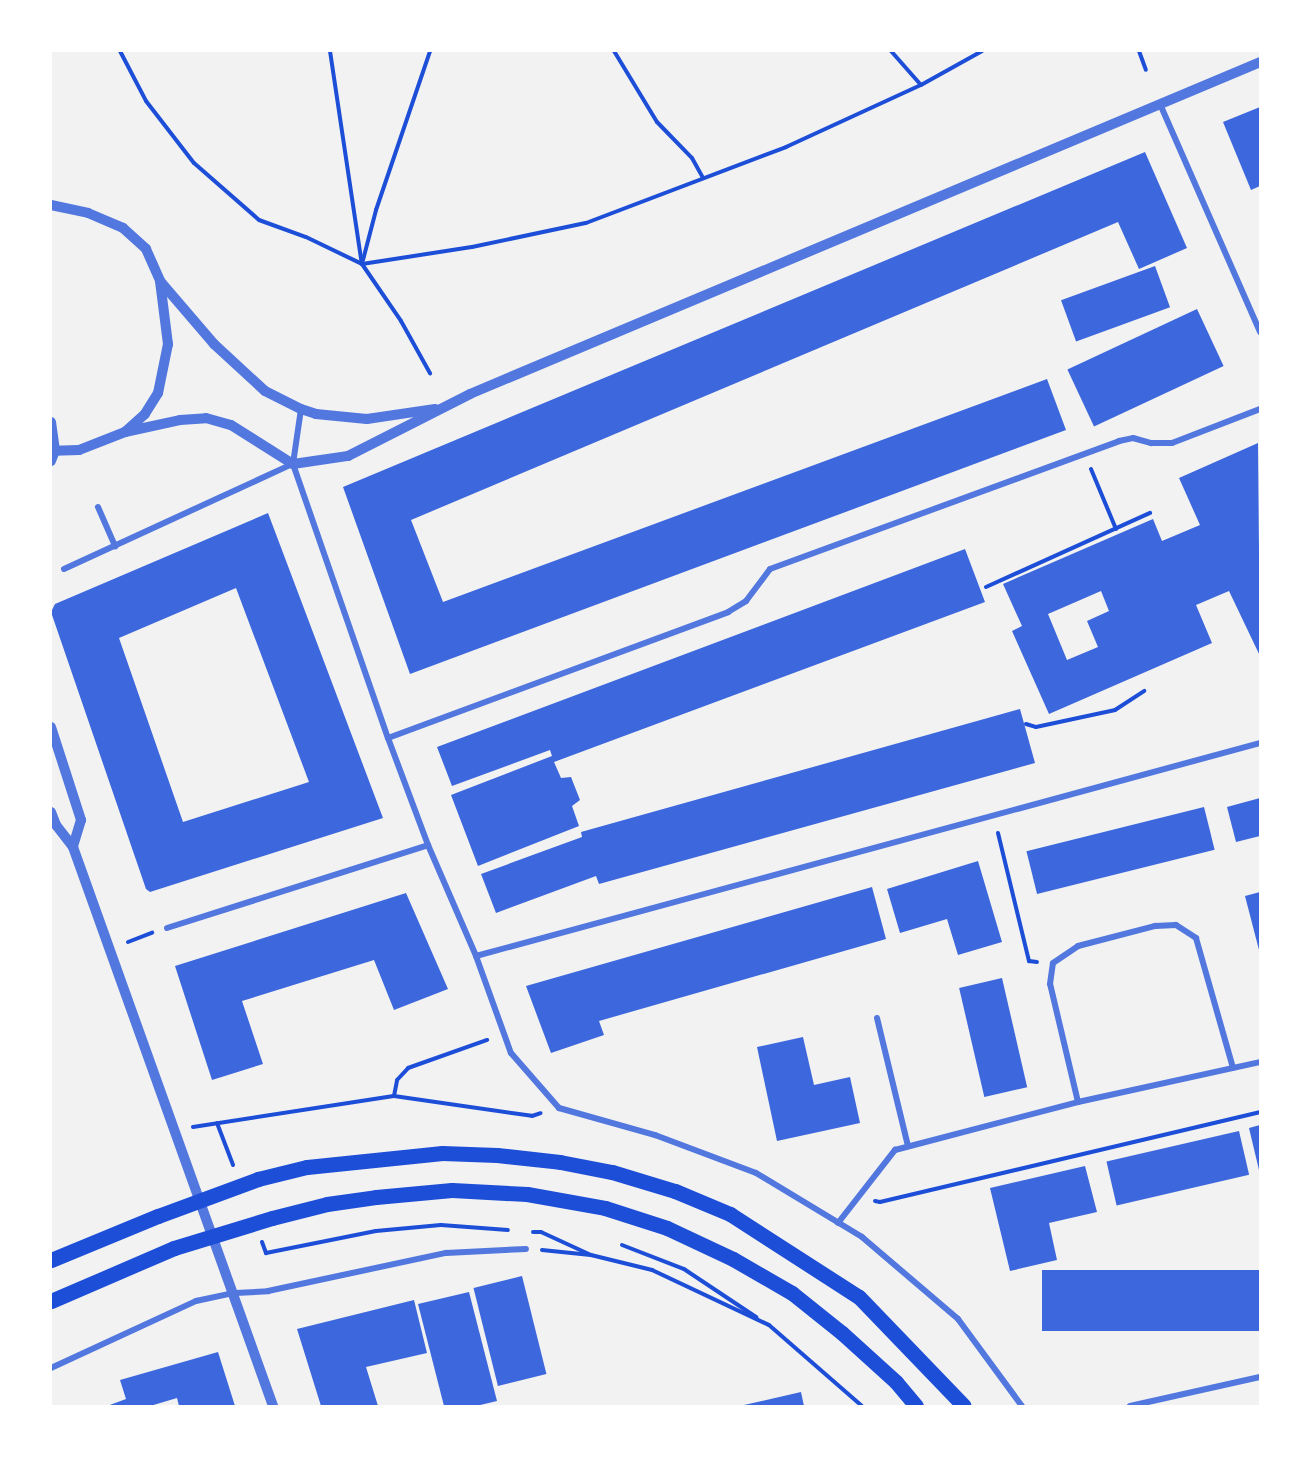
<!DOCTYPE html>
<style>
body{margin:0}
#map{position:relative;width:1311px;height:1457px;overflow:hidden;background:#f2f2f2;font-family:"Golos Text",sans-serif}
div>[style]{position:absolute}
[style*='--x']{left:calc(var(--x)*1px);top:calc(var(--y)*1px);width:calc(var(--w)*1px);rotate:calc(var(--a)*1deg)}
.building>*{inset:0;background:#3d67dc;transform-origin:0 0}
.path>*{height:4px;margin:-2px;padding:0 2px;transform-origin:2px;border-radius:2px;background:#1d4ed8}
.minor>*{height:6px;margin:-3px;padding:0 3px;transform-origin:3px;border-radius:3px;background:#5277de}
.tertiary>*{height:10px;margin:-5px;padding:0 5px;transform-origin:5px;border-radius:5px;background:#5277de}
.primary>*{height:15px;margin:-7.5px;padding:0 7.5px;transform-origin:7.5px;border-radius:7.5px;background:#1d4ed8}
span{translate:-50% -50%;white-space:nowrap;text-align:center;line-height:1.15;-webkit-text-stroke:4.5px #fff;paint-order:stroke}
.frame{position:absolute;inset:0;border:52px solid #fff;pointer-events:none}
</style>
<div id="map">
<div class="building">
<div style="clip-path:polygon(1260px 107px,1260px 186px,1251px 190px,1223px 122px)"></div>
<div style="clip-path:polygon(1145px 152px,1187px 248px,1139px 269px,1118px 222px,411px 520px,443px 602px,1047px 379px,1066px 430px,410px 674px,343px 487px)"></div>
<div style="left:1155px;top:266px;width:44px;height:100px;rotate:70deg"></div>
<div style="left:1197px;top:309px;width:63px;height:143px;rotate:65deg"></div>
<div style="clip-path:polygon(evenodd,1258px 443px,1260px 656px,1229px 591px,1196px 605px,1212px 643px,1049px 714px,1012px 631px,1022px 626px,1003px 584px,1153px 519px,1162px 541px,1200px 525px,1179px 478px,1258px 443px,1101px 591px,1109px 611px,1087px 621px,1098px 647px,1067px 660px,1048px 614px,1101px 591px)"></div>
<div style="clip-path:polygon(evenodd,268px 513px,383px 818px,150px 892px,146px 889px,51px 612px,55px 604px,268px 513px,236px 588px,309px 782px,183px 822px,119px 638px,236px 588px)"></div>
<div style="clip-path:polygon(965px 549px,985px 602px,554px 762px,561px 778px,571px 777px,580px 800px,572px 806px,579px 826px,478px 866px,451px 795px,552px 756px,550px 750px,452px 786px,437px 747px)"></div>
<div style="clip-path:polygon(1020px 709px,1035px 763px,599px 884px,596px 876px,496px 913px,481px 874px,582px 837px,581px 832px)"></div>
<div style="clip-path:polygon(1260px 798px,1260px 836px,1236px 842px,1227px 807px)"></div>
<div style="left:1204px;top:807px;width:44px;height:183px;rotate:76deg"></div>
<div style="clip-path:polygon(978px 861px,1002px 942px,958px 955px,947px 919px,900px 933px,887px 889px)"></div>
<div style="clip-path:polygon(872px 887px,886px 939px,599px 1021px,604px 1035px,551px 1053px,526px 986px)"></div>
<div style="clip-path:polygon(1260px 892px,1260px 950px,1259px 950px,1245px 896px)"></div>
<div style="clip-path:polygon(406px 893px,448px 989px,394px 1010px,374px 960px,242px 1001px,263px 1064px,212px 1080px,175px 966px)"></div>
<div style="left:1002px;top:978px;width:112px;height:44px;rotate:77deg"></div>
<div style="clip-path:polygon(803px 1037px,814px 1085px,850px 1077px,860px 1123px,777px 1141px,757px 1047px)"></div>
<div style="clip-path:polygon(1260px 1125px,1260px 1170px,1259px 1170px,1249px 1128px)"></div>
<div style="left:1239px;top:1131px;width:45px;height:136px;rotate:77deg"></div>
<div style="clip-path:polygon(1085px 1166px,1097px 1212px,1049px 1223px,1057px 1260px,1010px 1271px,990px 1188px)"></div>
<div style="left:1260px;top:1270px;width:61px;height:218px;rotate:90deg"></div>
<div style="left:522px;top:1276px;width:101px;height:50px;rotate:76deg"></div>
<div style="clip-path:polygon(469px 1292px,497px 1401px,476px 1406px,444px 1406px,418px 1304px)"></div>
<div style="clip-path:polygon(414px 1300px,427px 1353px,366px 1367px,378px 1406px,321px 1406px,297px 1329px)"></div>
<div style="clip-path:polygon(218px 1352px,235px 1406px,179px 1406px,177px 1398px,150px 1406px,107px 1406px,126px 1399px,120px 1380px)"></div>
<div style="clip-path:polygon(801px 1392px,804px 1406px,745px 1406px,744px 1405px)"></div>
</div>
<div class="path">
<div style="--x:120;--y:51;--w:56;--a:62.5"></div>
<div style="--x:146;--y:101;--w:78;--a:52.3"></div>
<div style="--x:194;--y:163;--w:86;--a:41.2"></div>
<div style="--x:259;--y:220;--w:50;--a:19.9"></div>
<div style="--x:306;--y:237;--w:62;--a:25.7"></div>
<div style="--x:362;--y:264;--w:111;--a:-8.8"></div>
<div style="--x:472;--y:247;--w:116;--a:-11.9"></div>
<div style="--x:586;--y:223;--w:214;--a:-20.8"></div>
<div style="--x:786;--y:147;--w:149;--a:-24.7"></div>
<div style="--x:921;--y:85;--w:70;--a:-29.1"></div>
<div style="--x:330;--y:51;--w:215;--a:81.5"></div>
<div style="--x:362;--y:264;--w:69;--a:55.6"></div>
<div style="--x:401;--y:321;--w:60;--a:60.9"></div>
<div style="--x:614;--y:51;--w:83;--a:58.8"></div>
<div style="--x:657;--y:122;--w:50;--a:45.8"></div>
<div style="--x:692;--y:158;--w:23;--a:61"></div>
<div style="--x:891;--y:51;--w:45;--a:48.6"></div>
<div style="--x:1139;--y:51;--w:20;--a:70"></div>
<div style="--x:363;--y:260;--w:52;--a:-75.4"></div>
<div style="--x:376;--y:210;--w:168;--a:-71.2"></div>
<div style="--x:1091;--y:469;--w:65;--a:67.4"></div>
<div style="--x:986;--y:587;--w:180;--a:-24.3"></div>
<div style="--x:1026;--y:724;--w:10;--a:17"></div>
<div style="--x:1036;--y:727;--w:81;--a:-12.1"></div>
<div style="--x:1115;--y:710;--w:35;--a:-33"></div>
<div style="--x:998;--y:833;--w:132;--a:76.4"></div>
<div style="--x:1029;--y:961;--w:8;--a:7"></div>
<div style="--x:128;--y:942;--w:26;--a:-21"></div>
<div style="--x:394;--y:1096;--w:16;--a:-79"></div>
<div style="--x:397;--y:1080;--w:16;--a:-47"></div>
<div style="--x:408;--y:1068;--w:84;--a:-19.5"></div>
<div style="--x:217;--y:1123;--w:45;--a:69.1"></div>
<div style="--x:193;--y:1127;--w:203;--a:-8.8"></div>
<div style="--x:394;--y:1096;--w:139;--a:8.2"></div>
<div style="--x:532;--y:1116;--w:9;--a:-18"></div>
<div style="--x:875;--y:1201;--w:5;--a:11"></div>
<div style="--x:880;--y:1202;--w:391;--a:-13.3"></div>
<div style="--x:533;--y:1232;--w:8;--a:0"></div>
<div style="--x:541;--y:1232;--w:55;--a:24.7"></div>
<div style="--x:262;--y:1242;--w:12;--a:70"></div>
<div style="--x:266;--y:1253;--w:112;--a:-11.3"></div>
<div style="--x:376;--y:1231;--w:65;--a:-5.3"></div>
<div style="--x:441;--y:1225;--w:67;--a:4.3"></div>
<div style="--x:622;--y:1245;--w:66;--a:21.2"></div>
<div style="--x:684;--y:1269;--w:87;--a:33.7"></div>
<div style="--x:542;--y:1250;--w:49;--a:5.8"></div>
<div style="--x:591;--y:1255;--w:63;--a:13.8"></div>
<div style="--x:652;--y:1270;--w:129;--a:25.2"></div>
<div style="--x:769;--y:1325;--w:123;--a:41.1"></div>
</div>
<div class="minor">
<div style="--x:1160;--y:104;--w:249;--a:66.3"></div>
<div style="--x:301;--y:409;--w:56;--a:98.3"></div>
<div style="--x:293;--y:464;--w:290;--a:70.9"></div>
<div style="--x:388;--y:738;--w:114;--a:69.5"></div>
<div style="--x:428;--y:845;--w:121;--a:66.6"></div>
<div style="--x:476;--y:956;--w:103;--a:70.2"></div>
<div style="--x:511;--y:1053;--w:73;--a:48.9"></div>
<div style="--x:559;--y:1108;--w:100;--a:15.7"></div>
<div style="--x:655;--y:1135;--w:108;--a:20.6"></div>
<div style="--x:756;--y:1173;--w:124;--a:31.1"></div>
<div style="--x:862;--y:1237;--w:126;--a:40.5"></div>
<div style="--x:958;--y:1319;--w:108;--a:53.7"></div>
<div style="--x:98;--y:507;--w:43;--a:66.4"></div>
<div style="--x:64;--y:569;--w:251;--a:-24.7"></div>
<div style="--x:388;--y:738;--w:363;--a:-20.3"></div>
<div style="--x:728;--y:612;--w:21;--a:-31"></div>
<div style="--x:746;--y:601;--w:40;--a:-53"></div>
<div style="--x:770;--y:569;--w:372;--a:-20.1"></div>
<div style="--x:1119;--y:441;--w:14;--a:-12"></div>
<div style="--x:1133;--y:438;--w:19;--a:16"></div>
<div style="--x:1151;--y:443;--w:21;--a:0"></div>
<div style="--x:1172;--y:443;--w:94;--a:-21.1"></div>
<div style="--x:167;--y:928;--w:274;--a:-17.6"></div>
<div style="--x:476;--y:956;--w:812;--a:-15.2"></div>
<div style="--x:877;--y:1018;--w:132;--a:76.4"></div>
<div style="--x:1078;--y:1102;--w:121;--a:-103.3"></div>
<div style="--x:1050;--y:984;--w:21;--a:-82"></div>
<div style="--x:1053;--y:963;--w:30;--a:-34"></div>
<div style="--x:1078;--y:946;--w:80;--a:-14.6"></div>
<div style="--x:1155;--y:926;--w:21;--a:-3"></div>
<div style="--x:1176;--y:925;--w:24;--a:33"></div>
<div style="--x:1196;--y:938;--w:135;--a:74.1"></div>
<div style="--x:838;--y:1223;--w:93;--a:-52"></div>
<div style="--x:895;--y:1150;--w:189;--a:-14.7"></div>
<div style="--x:1078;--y:1102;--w:186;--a:-12.4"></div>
<div style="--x:51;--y:1368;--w:160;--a:-24.8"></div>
<div style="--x:196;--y:1301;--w:40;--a:-12"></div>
<div style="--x:235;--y:1293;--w:33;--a:-3"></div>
<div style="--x:268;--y:1291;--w:182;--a:-12.1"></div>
<div style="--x:446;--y:1253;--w:80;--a:-2.9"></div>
<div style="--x:1130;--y:1406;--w:133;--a:-12.6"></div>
</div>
<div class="tertiary">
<div style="--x:51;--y:205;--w:38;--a:12"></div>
<div style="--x:88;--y:213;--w:38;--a:23"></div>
<div style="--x:123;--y:228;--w:31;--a:42"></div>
<div style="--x:146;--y:249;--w:35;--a:66"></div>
<div style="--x:160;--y:281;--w:64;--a:82.8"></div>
<div style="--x:168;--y:344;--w:50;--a:101.5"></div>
<div style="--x:158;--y:393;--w:25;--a:122"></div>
<div style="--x:145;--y:414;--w:27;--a:138"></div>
<div style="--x:125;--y:432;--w:49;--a:158.6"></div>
<div style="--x:79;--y:450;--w:24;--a:178"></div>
<div style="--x:55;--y:451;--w:5;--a:-143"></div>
<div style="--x:160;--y:281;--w:83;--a:49.4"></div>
<div style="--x:214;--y:344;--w:69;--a:42.7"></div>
<div style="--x:265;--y:391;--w:40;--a:26.6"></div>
<div style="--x:301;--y:409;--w:16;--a:18"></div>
<div style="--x:316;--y:414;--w:51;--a:5.6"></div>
<div style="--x:367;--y:419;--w:69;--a:-8.4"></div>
<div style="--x:51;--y:422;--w:29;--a:82"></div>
<div style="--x:55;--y:451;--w:11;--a:112"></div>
<div style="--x:125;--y:432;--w:56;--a:-12.3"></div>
<div style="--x:180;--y:420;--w:26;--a:-4"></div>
<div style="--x:206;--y:418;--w:26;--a:16"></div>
<div style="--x:231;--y:425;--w:73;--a:32.2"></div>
<div style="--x:293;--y:464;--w:56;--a:-8.3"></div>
<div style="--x:348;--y:456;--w:137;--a:-26.9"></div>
<div style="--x:470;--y:394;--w:857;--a:-22.79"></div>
<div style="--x:51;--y:727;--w:98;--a:72.1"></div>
<div style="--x:81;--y:820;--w:28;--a:107"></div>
<div style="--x:51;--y:812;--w:14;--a:69"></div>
<div style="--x:56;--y:825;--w:28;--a:52"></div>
<div style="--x:73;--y:847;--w:594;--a:70.31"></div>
</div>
<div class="primary">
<div style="--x:51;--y:1260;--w:116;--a:-22.4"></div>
<div style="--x:158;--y:1216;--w:107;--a:-20.3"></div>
<div style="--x:258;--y:1179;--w:50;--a:-13.8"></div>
<div style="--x:307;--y:1167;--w:136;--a:-5.9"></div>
<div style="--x:442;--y:1153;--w:55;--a:2.1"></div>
<div style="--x:497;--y:1155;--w:63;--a:6.3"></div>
<div style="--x:560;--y:1162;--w:53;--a:10.9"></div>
<div style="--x:612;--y:1172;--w:66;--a:16.8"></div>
<div style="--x:675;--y:1191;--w:60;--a:22.7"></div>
<div style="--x:730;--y:1214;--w:153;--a:32.8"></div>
<div style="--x:859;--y:1297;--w:151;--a:46.1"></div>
<div style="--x:51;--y:1301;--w:134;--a:-23.3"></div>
<div style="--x:174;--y:1248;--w:102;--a:-17"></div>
<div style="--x:272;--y:1218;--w:57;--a:-14.3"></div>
<div style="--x:327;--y:1204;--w:49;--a:-8.1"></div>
<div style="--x:376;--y:1197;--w:76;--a:-5.3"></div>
<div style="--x:452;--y:1190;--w:75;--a:3.1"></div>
<div style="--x:527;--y:1194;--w:79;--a:10.2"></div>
<div style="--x:605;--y:1208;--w:65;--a:17.9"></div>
<div style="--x:667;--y:1228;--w:73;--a:25.2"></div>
<div style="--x:733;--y:1259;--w:68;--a:30"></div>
<div style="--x:792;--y:1293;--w:64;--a:38.7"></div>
<div style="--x:842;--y:1333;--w:73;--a:42.2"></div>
<div style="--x:896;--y:1382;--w:31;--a:50"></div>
</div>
<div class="frame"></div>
</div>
